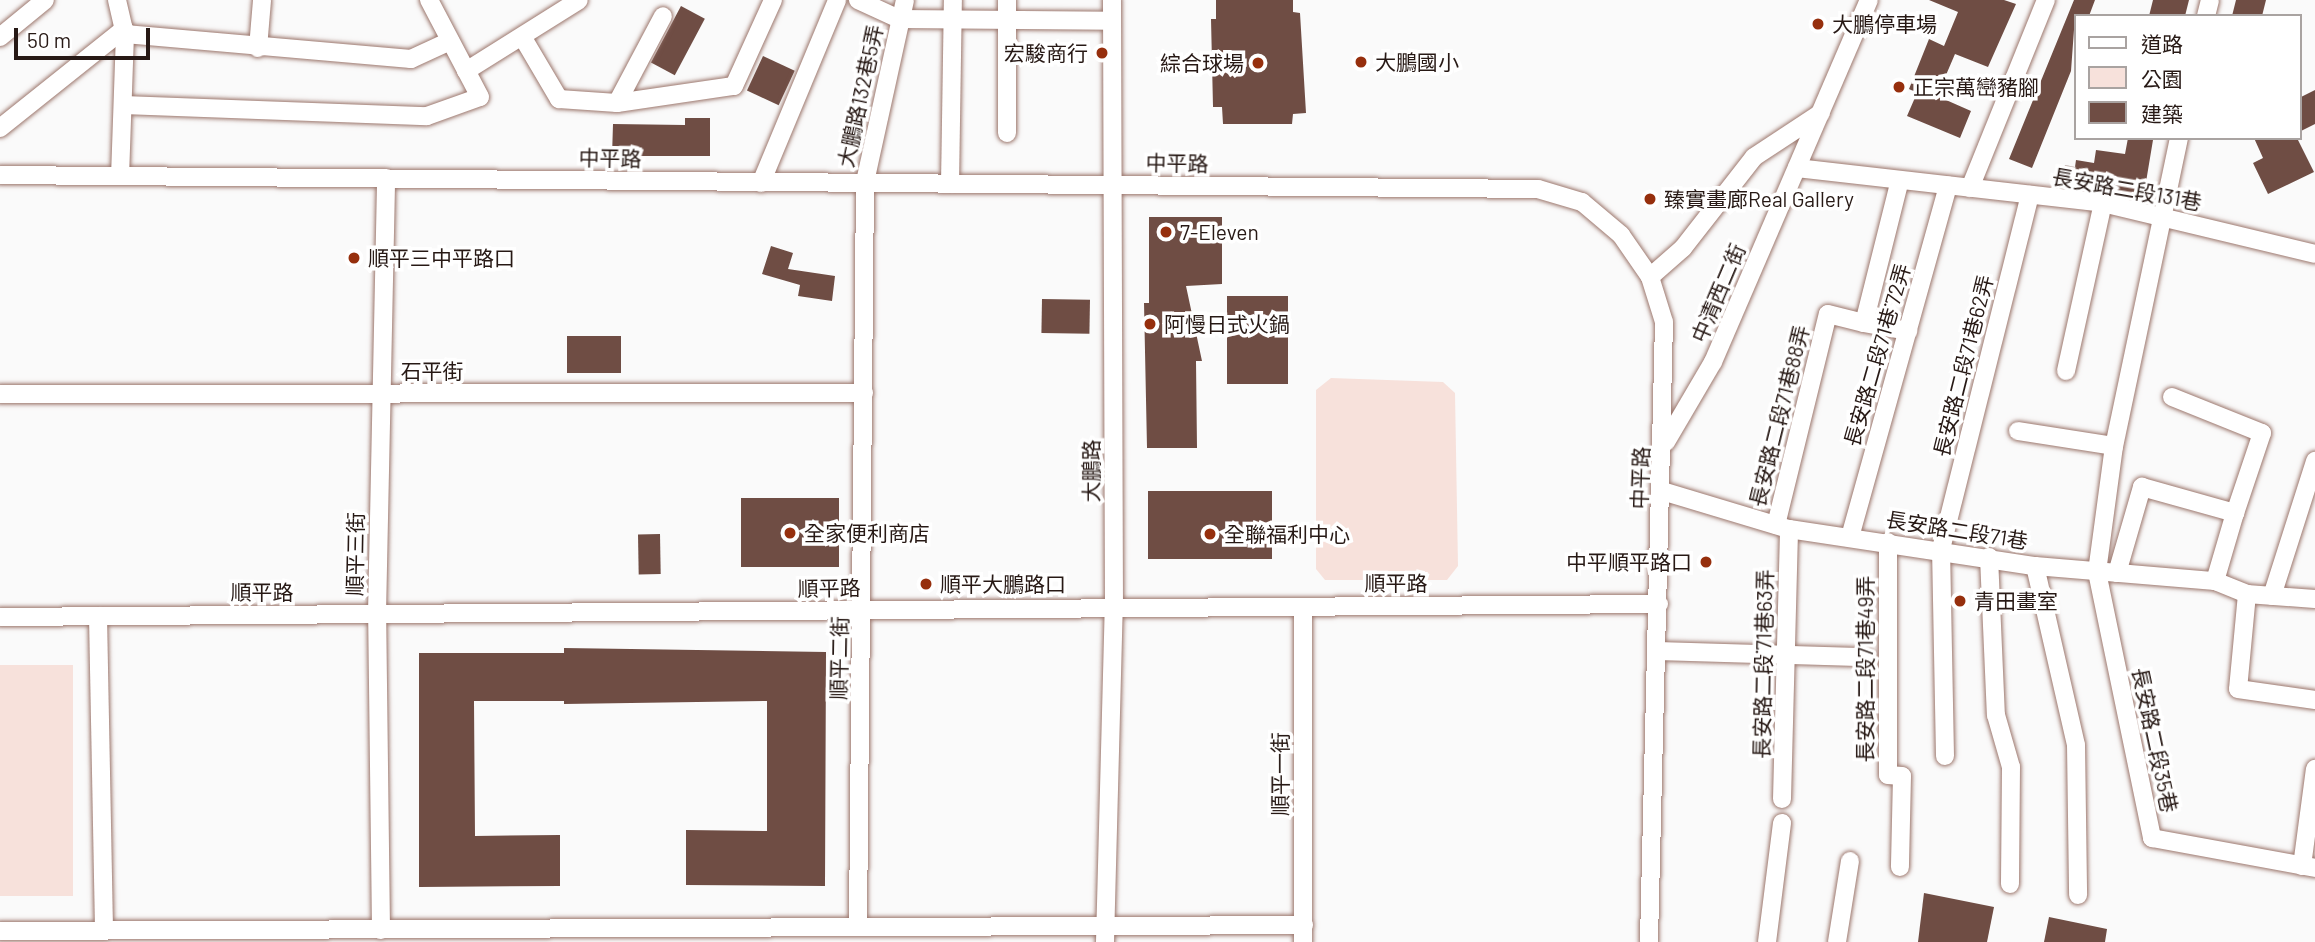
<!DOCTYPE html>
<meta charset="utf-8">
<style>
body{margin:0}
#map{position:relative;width:2315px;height:942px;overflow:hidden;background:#fafafa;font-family:Barlow,"Noto Sans TC",sans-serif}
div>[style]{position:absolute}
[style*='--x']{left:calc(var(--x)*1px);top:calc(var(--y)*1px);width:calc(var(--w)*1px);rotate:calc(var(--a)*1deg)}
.green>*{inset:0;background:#f7e1db;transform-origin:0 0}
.building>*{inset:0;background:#6f4d44;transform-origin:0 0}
.roads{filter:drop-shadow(0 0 2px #9c776d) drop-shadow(0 0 2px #9c776d)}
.minor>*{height:18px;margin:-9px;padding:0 9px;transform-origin:9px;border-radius:9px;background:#fff}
.dots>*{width:19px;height:19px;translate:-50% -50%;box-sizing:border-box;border:4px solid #fff;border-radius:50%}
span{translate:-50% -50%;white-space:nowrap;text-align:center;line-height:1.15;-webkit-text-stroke:7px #fff;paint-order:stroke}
.poi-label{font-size:21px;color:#271915}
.left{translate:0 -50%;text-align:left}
.right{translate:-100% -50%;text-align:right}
.street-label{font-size:21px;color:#271915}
.legend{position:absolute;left:2074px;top:14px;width:228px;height:126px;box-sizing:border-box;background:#fff;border:2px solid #a9a3a1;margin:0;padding:9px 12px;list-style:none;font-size:21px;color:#271915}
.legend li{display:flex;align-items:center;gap:14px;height:35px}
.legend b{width:35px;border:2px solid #a9a3a1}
.scale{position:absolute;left:14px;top:28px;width:136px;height:32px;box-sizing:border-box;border:4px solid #271915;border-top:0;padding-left:9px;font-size:21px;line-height:24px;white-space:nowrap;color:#271915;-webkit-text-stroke:5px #fff;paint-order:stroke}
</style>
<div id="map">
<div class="green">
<div style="clip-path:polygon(1331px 378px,1443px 382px,1455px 393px,1458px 566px,1447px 580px,1325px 580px,1316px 569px,1316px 390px)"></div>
<div style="left:0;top:665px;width:73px;height:231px"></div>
</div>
<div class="building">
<div style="clip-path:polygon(1216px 0,1293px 0,1293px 12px,1300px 13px,1306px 113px,1293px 114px,1292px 124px,1223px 124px,1222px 107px,1213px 107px,1211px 19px,1216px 19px)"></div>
<div style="clip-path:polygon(1929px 0,2004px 0,2016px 4px,1988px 67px,1955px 54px,1937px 96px,1971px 111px,1960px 138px,1907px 116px,1917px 93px,1909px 89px,1929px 39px,1944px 46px,1958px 12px)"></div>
<div style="clip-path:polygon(2074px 0,2095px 0,2089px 16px,2075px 16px,2071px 71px,2032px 168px,2009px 159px)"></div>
<div style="clip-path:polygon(2153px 0,2189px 0,2185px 16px,2149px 16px)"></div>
<div style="clip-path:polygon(2236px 0,2266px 0,2262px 16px,2232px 16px)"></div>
<div style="left:681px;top:6px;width:27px;height:64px;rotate:28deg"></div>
<div style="left:763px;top:56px;width:35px;height:38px;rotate:25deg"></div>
<div style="clip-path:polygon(2315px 90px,2315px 124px,2299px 132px,2299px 98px)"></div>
<div style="clip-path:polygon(685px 118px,710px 118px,710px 156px,612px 156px,613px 124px,685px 125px)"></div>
<div style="clip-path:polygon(2128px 138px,2153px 140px,2144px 194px,2057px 186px,2065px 165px,2075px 167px,2076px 160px,2094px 163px,2096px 150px,2125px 154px)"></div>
<div style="clip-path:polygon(2254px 138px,2297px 138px,2314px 172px,2268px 194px,2253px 163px,2263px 158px)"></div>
<div style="clip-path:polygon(1149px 217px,1222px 217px,1222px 284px,1186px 286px,1202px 361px,1196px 361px,1197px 448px,1147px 448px,1144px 303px,1149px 303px)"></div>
<div style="clip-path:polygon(771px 246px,793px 253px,788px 269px,835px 276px,832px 301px,798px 296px,800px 285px,762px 274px)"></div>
<div style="left:1227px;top:296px;width:61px;height:88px"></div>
<div style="left:1042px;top:299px;width:48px;height:34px;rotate:1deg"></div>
<div style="left:567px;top:336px;width:54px;height:37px"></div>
<div style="left:1148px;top:491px;width:124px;height:68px"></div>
<div style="left:839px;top:498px;width:69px;height:98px;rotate:90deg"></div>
<div style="left:660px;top:534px;width:40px;height:22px;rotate:89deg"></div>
<div style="clip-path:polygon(564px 648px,826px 652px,825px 886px,686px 885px,686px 830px,767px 831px,767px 701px,564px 704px,564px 701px,474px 701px,475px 836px,560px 835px,560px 886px,419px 887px,419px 653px,564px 653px)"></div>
<div style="clip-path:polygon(1924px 893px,1994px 907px,1987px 942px,1918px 942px)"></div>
<div style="clip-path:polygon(2049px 917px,2107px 929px,2105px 942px,2044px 942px)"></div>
</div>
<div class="roads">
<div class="minor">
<div style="--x:117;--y:0;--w:35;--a:77"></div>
<div style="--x:125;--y:34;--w:142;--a:92"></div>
<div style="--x:858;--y:0;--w:45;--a:24.9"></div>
<div style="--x:899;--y:19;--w:213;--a:0.5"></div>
<div style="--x:1007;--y:0;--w:133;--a:90"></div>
<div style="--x:2206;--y:16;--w:16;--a:-76"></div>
<div style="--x:125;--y:34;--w:287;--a:5"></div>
<div style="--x:411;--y:59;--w:43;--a:-24.8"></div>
<div style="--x:0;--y:37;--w:58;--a:-39.4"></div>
<div style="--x:523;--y:38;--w:71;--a:59.5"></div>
<div style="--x:559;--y:99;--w:58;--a:3.9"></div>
<div style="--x:617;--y:103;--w:118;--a:-8.3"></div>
<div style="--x:734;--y:86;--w:94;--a:-65.6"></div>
<div style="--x:258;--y:48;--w:48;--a:-85.2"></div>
<div style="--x:466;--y:71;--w:133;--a:-32.1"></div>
<div style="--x:617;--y:103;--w:98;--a:-62.1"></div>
<div style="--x:123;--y:105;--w:304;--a:2.1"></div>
<div style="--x:427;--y:116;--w:56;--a:-19.7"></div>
<div style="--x:480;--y:97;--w:110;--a:-117.7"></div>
<div style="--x:0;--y:128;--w:159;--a:-38.6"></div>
<div style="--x:2179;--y:138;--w:315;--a:101.9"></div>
<div style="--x:2114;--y:446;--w:127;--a:97.7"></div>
<div style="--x:2097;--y:572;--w:272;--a:78.3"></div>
<div style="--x:2152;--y:838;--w:166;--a:10.4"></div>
<div style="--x:1797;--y:168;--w:308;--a:6.5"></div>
<div style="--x:2103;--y:203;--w:218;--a:13.5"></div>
<div style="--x:0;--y:175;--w:1538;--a:0.52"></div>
<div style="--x:1538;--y:189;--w:46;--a:16.5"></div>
<div style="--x:1582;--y:202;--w:51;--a:40.2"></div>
<div style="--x:1621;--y:235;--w:51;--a:55.4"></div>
<div style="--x:1650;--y:277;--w:47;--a:72.7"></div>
<div style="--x:1664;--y:322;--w:620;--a:91.39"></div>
<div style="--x:761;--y:183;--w:198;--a:-67.4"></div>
<div style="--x:950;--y:184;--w:184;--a:-89.1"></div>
<div style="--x:1970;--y:188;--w:203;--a:-68"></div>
<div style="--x:1650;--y:277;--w:44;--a:-41.3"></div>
<div style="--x:1683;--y:248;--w:115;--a:-52"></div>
<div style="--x:1754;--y:157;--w:80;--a:-33.3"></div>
<div style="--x:1864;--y:323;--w:45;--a:10.3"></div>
<div style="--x:2066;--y:371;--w:172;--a:-77.6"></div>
<div style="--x:0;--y:394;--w:864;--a:-0.07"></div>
<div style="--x:2172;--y:397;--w:97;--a:21.8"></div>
<div style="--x:2262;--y:433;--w:84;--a:108.6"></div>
<div style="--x:2018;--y:431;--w:97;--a:8.9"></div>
<div style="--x:1666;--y:442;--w:93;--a:-59.6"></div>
<div style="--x:1713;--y:362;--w:394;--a:-66.7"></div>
<div style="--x:1662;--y:491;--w:133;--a:16.7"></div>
<div style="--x:1789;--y:529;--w:249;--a:8.6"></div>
<div style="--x:2035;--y:566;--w:181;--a:4.8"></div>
<div style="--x:2215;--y:581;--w:35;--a:22"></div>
<div style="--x:2247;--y:594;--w:68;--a:4.2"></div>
<div style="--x:1776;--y:525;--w:217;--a:-76.2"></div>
<div style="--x:1828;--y:314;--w:37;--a:14"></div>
<div style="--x:1864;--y:323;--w:147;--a:-75.9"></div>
<div style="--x:1850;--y:537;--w:365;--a:-74.4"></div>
<div style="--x:1888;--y:542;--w:233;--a:90"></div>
<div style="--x:1888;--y:775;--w:14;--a:4"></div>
<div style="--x:1902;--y:776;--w:91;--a:91.3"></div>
<div style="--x:1989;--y:557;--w:158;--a:87.5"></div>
<div style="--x:1996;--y:715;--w:54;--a:73.9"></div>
<div style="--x:2011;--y:767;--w:117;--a:90.5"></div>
<div style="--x:2035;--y:566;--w:184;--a:77.1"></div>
<div style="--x:2076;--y:745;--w:150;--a:89.2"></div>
<div style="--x:2117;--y:573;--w:90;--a:-73.8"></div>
<div style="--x:2142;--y:487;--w:97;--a:15.6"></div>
<div style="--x:2235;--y:513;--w:71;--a:106.4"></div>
<div style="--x:2247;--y:594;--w:95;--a:95.4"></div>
<div style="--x:2238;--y:689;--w:78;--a:8.1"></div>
<div style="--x:2272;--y:596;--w:142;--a:-72.3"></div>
<div style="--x:1303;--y:607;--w:335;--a:90"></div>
<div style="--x:98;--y:616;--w:314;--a:88.9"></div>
<div style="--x:0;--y:617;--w:1659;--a:-0.45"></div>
<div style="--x:1658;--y:651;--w:208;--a:1.7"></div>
<div style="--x:1945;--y:756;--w:207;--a:-91.1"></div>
<div style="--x:1941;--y:549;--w:365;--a:-75.9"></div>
<div style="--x:1782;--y:799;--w:270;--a:-88.5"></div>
<div style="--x:2302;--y:866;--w:98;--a:-82.4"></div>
<div style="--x:858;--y:925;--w:743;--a:-89.46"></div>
<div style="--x:865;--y:182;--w:186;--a:-77.6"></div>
<div style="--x:381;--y:930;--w:316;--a:-90.7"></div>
<div style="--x:377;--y:614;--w:436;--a:-88.8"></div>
<div style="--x:0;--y:931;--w:1304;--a:-0.26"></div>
<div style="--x:1105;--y:942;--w:334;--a:-88.5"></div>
<div style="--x:1114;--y:608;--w:608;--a:-90.19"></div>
<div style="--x:1767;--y:942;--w:120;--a:-82.8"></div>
<div style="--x:1837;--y:942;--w:82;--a:-80.9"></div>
</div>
</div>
<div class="dots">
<div style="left:1818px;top:24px;background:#962f0d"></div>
<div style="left:1102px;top:53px;background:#962f0d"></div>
<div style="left:1361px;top:62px;background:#962f0d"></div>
<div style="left:1258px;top:63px;background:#962f0d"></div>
<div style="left:1899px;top:87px;background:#962f0d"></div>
<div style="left:1650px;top:199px;background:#962f0d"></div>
<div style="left:1166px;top:232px;background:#962f0d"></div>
<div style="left:354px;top:258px;background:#962f0d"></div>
<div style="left:1150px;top:324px;background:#962f0d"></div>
<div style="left:790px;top:533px;background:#962f0d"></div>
<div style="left:1210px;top:534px;background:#962f0d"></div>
<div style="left:1706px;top:562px;background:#962f0d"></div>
<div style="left:926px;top:584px;background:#962f0d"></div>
<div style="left:1960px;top:601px;background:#962f0d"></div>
</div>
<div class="poi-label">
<span class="left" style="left:1832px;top:24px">大鵬停車場</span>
<span class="right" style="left:1088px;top:53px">宏駿商行</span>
<span class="left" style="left:1375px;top:62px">大鵬國小</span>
<span class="right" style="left:1244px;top:63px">綜合球場</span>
<span class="left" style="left:1913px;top:87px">正宗萬巒豬腳</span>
<span class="left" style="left:1664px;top:199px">臻實畫廊Real Gallery</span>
<span class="left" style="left:1180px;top:232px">7-Eleven</span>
<span class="left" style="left:368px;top:258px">順平三中平路口</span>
<span class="left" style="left:1164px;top:324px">阿慢日式火鍋</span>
<span class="left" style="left:804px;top:533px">全家便利商店</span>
<span class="left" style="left:1224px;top:534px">全聯福利中心</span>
<span class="right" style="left:1692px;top:562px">中平順平路口</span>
<span class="left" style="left:940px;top:584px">順平大鵬路口</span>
<span class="left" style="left:1974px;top:601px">青田畫室</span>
</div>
<div class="street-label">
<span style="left:860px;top:96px;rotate:-78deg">大鵬路132巷5弄</span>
<span style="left:610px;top:158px;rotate:1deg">中平路</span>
<span style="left:1177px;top:163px;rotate:1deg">中平路</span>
<span style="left:2127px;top:189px;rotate:10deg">長安路二段131巷</span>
<span style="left:1718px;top:293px;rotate:-67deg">中清西二街</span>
<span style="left:1877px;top:355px;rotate:-74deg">長安路二段71巷˙72弄</span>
<span style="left:1963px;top:366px;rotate:-76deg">長安路二段71巷62弄</span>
<span style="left:432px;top:371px">石平街</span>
<span style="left:1779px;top:416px;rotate:-76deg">長安路二段71巷88弄</span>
<span style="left:1091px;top:471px;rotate:-90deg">大鵬路</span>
<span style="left:1640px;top:478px;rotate:-88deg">中平路</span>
<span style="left:1957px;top:530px;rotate:9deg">長安路二段71巷</span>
<span style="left:355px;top:554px;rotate:-89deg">順平三街</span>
<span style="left:1396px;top:583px">順平路</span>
<span style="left:829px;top:588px;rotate:-1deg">順平路</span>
<span style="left:262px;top:592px">順平路</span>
<span style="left:839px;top:658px;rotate:-89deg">順平二街</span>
<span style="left:1763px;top:664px;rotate:-89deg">長安路二段˙71巷63弄</span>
<span style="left:1865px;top:669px;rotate:-90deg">長安路二段71巷49弄</span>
<span style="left:2155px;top:740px;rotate:78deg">長安路二段35巷</span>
<span style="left:1280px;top:774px;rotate:-90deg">順平一街</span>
</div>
<ul class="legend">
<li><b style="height:9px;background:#fff"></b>道路</li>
<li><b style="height:19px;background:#f7e1db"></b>公園</li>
<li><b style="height:19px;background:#6f4d44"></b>建築</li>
</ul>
<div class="scale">50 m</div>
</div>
